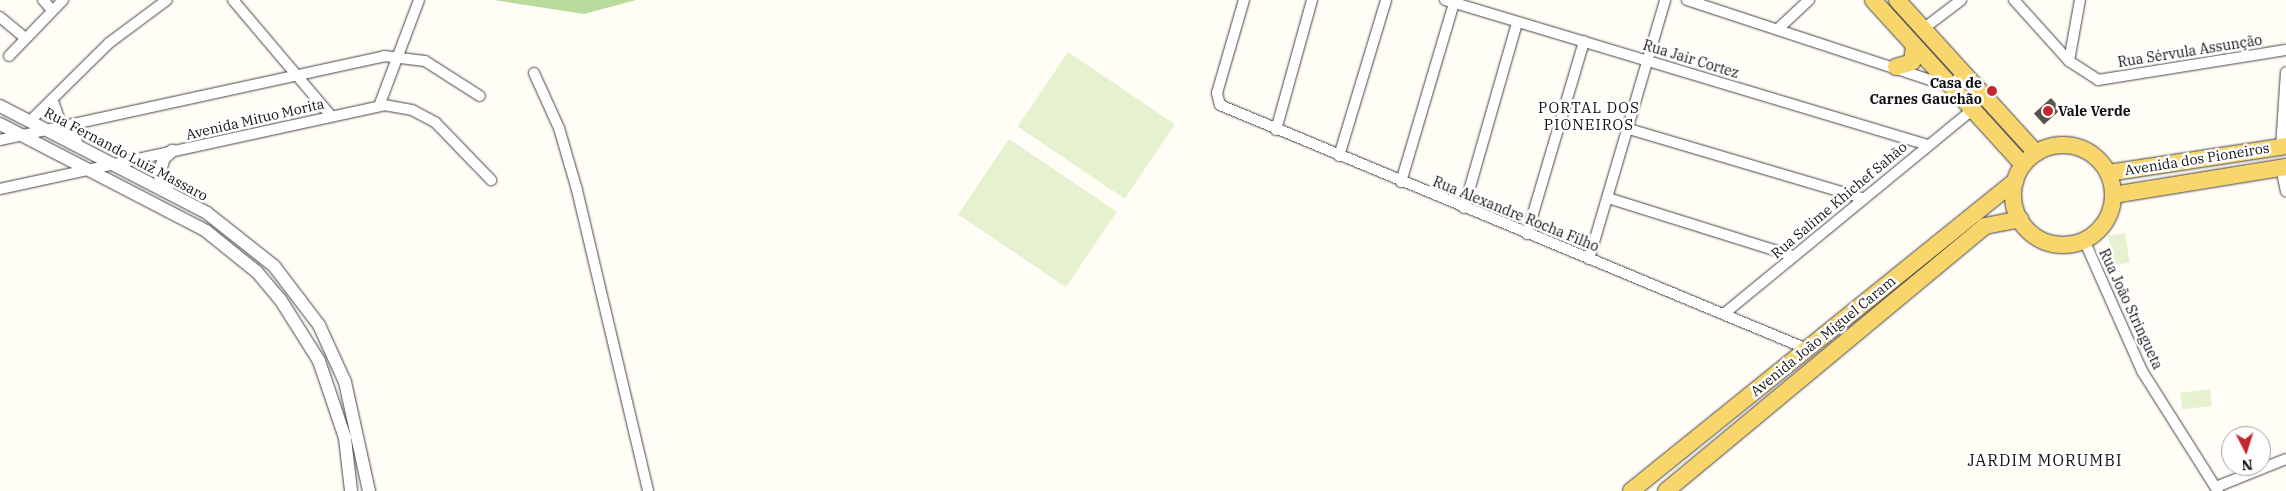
<!DOCTYPE html>
<meta charset="utf-8">
<style>
body{margin:0}
#map{position:relative;width:2286px;height:491px;overflow:hidden;background:#fffdf5;font-family:"IBM Plex Serif",serif}
div>[style]{position:absolute}
[style*='--x']{left:calc(var(--x)*1px);top:calc(var(--y)*1px);width:calc(var(--w)*1px);rotate:calc(var(--a)*1deg)}
.forest>*{inset:0;background:#b9dc9c}
.pitch>*{inset:0;background:#e6f2cf;transform-origin:0 0}
.building>*{inset:0;background:#5a524d;transform-origin:0 0}
.roads{filter:drop-shadow(0 0 1px #444) drop-shadow(0 0 1px #444)}
.minor>*{height:10px;margin:-5px;padding:0 5px;transform-origin:5px;border-radius:5px;background:#fff}
.tertiary>*{height:12px;margin:-6px;padding:0 6px;transform-origin:6px;border-radius:6px;background:#fff}
.primary>*{height:16px;margin:-8px;padding:0 8px;transform-origin:8px;border-radius:8px;background:#f9d66b}
.primary>.ring{margin:-8px;padding:0;box-sizing:content-box;background:none;border:16px solid #f9d66b;border-radius:50%}
.dots>*{width:14px;height:14px;translate:-50% -50%;box-sizing:border-box;border:2px solid #fff;border-radius:50%}
span{translate:-50% -50%;white-space:nowrap;text-align:center;line-height:1.15;-webkit-text-stroke:5px #fff;paint-order:stroke}
.street-label{font-size:14px;color:#111}
.poi-label{font-size:14px;color:#111;font-weight:700}
.right{translate:-100% -50%;text-align:right}
.left{translate:0 -50%;text-align:left}
.neighbourhood-label{font-size:15px;color:#111;letter-spacing:1px}
.quarter-label{font-size:16px;color:#111;letter-spacing:1px}
.north{position:absolute;left:2221px;top:426px;width:50px;height:50px;box-sizing:border-box;background:#fff;border:1px solid #a0a0a0;border-radius:50%;rotate:175deg;font-size:14px;font-weight:700;line-height:20px;text-align:center;color:#111}
.north::after{content:'';display:block;margin:auto;width:18px;height:22px;background:#c4262e;clip-path:polygon(50% 0,100% 100%,50% 72%,0 100%)}
</style>
<div id="map">
<div class="forest">
<div style="clip-path:polygon(494px 0,636px 0,584px 14px)"></div>
</div>
<div class="pitch">
<div style="left:1068px;top:52px;width:129px;height:90px;rotate:34deg"></div>
<div style="left:1009px;top:139px;width:130px;height:91px;rotate:34deg"></div>
<div style="left:2125px;top:233px;width:30px;height:17px;rotate:81deg"></div>
<div style="left:2210px;top:389px;width:17px;height:30px;rotate:83deg"></div>
</div>
<div class="building">
<div style="left:2051px;top:98px;width:15px;height:23px;rotate:48deg"></div>
</div>
<div class="roads">
<div class="minor">
<div style="--x:43;--y:0;--w:13;--a:48"></div>
<div style="--x:233;--y:0;--w:152;--a:49.8"></div>
<div style="--x:1244;--y:0;--w:97;--a:106.2"></div>
<div style="--x:1217;--y:93;--w:12;--a:76"></div>
<div style="--x:1220;--y:105;--w:636;--a:22.57"></div>
<div style="--x:1445;--y:0;--w:504;--a:16.71"></div>
<div style="--x:1687;--y:0;--w:276;--a:18.2"></div>
<div style="--x:1949;--y:86;--w:21;--a:-39"></div>
<div style="--x:2014;--y:0;--w:82;--a:48"></div>
<div style="--x:2069;--y:61;--w:35;--a:33"></div>
<div style="--x:2098;--y:80;--w:190;--a:-9.1"></div>
<div style="--x:0;--y:17;--w:31;--a:40"></div>
<div style="--x:1780;--y:27;--w:40;--a:-43"></div>
<div style="--x:1923;--y:29;--w:48;--a:-37.3"></div>
<div style="--x:9;--y:56;--w:78;--a:-46"></div>
<div style="--x:2069;--y:61;--w:62;--a:-79.8"></div>
<div style="--x:534;--y:73;--w:60;--a:65.6"></div>
<div style="--x:559;--y:128;--w:65;--a:73.8"></div>
<div style="--x:577;--y:190;--w:309;--a:76.7"></div>
<div style="--x:379;--y:106;--w:113;--a:-69.3"></div>
<div style="--x:30;--y:121;--w:111;--a:-44.6"></div>
<div style="--x:109;--y:43;--w:72;--a:-36.6"></div>
<div style="--x:1629;--y:129;--w:243;--a:16.5"></div>
<div style="--x:1276;--y:130;--w:135;--a:-74.5"></div>
<div style="--x:0;--y:140;--w:393;--a:-12.3"></div>
<div style="--x:384;--y:56;--w:41;--a:7"></div>
<div style="--x:425;--y:61;--w:65;--a:32.5"></div>
<div style="--x:2281;--y:147;--w:75;--a:-86.2"></div>
<div style="--x:1339;--y:156;--w:163;--a:-73.2"></div>
<div style="--x:2281;--y:168;--w:24;--a:78"></div>
<div style="--x:1401;--y:182;--w:187;--a:-73.5"></div>
<div style="--x:0;--y:189;--w:393;--a:-12.3"></div>
<div style="--x:384;--y:105;--w:28;--a:10"></div>
<div style="--x:412;--y:110;--w:26;--a:28"></div>
<div style="--x:435;--y:122;--w:81;--a:46"></div>
<div style="--x:1608;--y:198;--w:194;--a:17.4"></div>
<div style="--x:1464;--y:208;--w:192;--a:-74"></div>
<div style="--x:1527;--y:234;--w:201;--a:-73.5"></div>
<div style="--x:2084;--y:240;--w:143;--a:66.1"></div>
<div style="--x:2142;--y:371;--w:142;--a:57.7"></div>
<div style="--x:1589;--y:259;--w:270;--a:-73.6"></div>
<div style="--x:1725;--y:313;--w:320;--a:-39.4"></div>
<div style="--x:2216;--y:487;--w:75;--a:-21.8"></div>
</div>
<div class="tertiary">
<div style="--x:52;--y:101;--w:21;--a:71"></div>
<div style="--x:59;--y:121;--w:27;--a:51"></div>
<div style="--x:0;--y:106;--w:233;--a:27.3"></div>
<div style="--x:207;--y:213;--w:85;--a:38.3"></div>
<div style="--x:274;--y:266;--w:74;--a:52.7"></div>
<div style="--x:319;--y:325;--w:63;--a:65.5"></div>
<div style="--x:345;--y:382;--w:112;--a:77.6"></div>
<div style="--x:0;--y:124;--w:232;--a:27.4"></div>
<div style="--x:206;--y:231;--w:65;--a:38.8"></div>
<div style="--x:257;--y:272;--w:35;--a:50"></div>
<div style="--x:280;--y:299;--w:73;--a:57.8"></div>
<div style="--x:319;--y:361;--w:81;--a:71.3"></div>
<div style="--x:345;--y:438;--w:53;--a:83.5"></div>
<div style="--x:168;--y:191;--w:19;--a:-118"></div>
<div style="--x:159;--y:174;--w:17;--a:-73"></div>
<div style="--x:164;--y:158;--w:11;--a:-41"></div>
</div>
<div class="primary">
<div style="--x:1873;--y:0;--w:223;--a:47.7"></div>
<div style="--x:1897;--y:0;--w:207;--a:47.7"></div>
<div style="--x:1896;--y:67;--w:17;--a:-17"></div>
<div style="--x:1912;--y:62;--w:16;--a:-83"></div>
<div class="ring" style="left:2013px;top:145px;width:84px;height:84px"></div>
<div style="--x:2108;--y:173;--w:180;--a:-8.6"></div>
<div style="--x:2113;--y:195;--w:175;--a:-9.2"></div>
<div style="--x:1631;--y:491;--w:494;--a:-38.9"></div>
<div style="--x:1666;--y:491;--w:415;--a:-39.7"></div>
<div style="--x:1985;--y:226;--w:36;--a:-11"></div>
</div>
</div>
<div class="dots">
<div style="left:1992px;top:91px;background:#c4262e"></div>
<div style="left:2048px;top:111px;background:#c4262e"></div>
</div>
<div class="street-label">
<span style="left:2190px;top:51px;rotate:-9deg">Rua Sérvula Assunção</span>
<span style="left:1691px;top:59px;rotate:17deg">Rua Jair Cortez</span>
<span style="left:255px;top:119px;rotate:-13deg">Avenida Mituo Morita</span>
<span style="left:126px;top:154px;rotate:28deg">Rua Fernando Luiz Massaro</span>
<span style="left:2197px;top:159px;rotate:-9deg">Avenida dos Pioneiros</span>
<span style="left:1839px;top:200px;rotate:-40deg">Rua Salime Khichef Sahão</span>
<span style="left:1516px;top:214px;rotate:22deg">Rua Alexandre Rocha Filho</span>
<span style="left:2131px;top:309px;rotate:65deg">Rua João Stringueta</span>
<span style="left:1823px;top:336px;rotate:-39deg">Avenida João Miguel Caram</span>
</div>
<div class="poi-label">
<span class="right" style="left:1982px;top:91px">Casa de<br>Carnes Gauchão</span>
<span class="left" style="left:2058px;top:111px">Vale Verde</span>
</div>
<div class="neighbourhood-label">
<span style="left:1589px;top:116px">PORTAL DOS<br>PIONEIROS</span>
</div>
<div class="quarter-label">
<span style="left:2045px;top:460px">JARDIM MORUMBI</span>
</div>
<div class="north">N</div>
</div>
